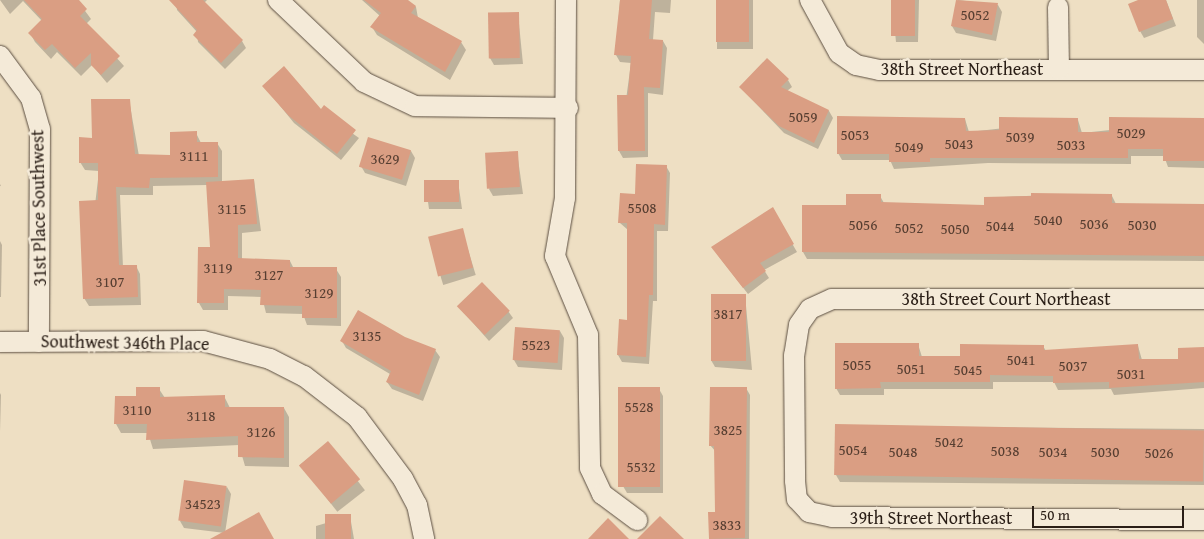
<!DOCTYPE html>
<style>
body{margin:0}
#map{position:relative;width:1204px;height:539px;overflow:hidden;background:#eedfc3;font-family:"Gentium Book Plus",serif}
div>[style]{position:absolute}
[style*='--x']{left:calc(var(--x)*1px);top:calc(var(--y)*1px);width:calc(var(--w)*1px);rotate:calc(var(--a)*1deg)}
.shadow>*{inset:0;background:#0003;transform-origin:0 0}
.building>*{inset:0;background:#da9e83;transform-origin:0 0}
.roads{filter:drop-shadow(0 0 1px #5b4e41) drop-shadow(0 0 1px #5b4e41)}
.minor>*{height:20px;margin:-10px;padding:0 10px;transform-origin:10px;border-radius:10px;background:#f4ead8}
span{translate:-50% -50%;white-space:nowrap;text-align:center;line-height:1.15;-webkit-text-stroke:5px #f4ead8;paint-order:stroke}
.number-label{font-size:15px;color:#563e31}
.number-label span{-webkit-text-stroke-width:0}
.street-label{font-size:18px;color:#2a1e16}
.scale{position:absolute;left:1032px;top:506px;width:152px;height:22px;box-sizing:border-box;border:2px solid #2a1e16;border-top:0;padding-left:6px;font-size:15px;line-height:18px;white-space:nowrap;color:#2a1e16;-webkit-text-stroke:4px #f4ead8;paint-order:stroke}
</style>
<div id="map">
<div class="shadow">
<div style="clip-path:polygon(0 0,77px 0,91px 19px,86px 24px,124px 66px,107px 83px,92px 65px,81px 76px,57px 52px,51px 59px,35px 42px,30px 33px,42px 21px,23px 1px,10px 14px)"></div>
<div style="clip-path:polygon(176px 0,207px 0,204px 3px,242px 41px,246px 48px,225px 69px,198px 42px,197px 32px,177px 10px)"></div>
<div style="clip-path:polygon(362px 0,406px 0,416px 7px,418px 18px,461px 42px,466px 50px,450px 80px,377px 35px,372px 27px,380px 16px)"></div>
<div style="clip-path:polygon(620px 0,671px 0,670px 13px,655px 12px,653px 40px,663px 41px,667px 48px,663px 95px,648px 93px,648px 157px,623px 158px,619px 151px,631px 63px,620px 62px,616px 55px)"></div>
<div style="left:717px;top:0;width:36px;height:49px"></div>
<div style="clip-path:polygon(892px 0,919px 0,918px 42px,896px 42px)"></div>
<div style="clip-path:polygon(958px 0,998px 5px,1002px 12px,996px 41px,956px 33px,952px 26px)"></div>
<div style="clip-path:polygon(1142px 0,1166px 0,1176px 26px,1144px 38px,1140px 31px)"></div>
<div style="clip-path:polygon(1197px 0,1204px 0,1204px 44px,1197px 37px)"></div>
<div style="clip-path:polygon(518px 14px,523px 64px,494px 65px,490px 58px)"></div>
<div style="clip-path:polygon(788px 80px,792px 87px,787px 91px,829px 111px,833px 118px,818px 149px,784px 133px,740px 87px)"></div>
<div style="clip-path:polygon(264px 86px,321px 111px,359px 138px,341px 160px,294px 123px)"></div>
<div style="clip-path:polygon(129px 100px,139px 156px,171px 156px,196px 133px,201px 143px,217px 143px,222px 151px,222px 182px,254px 180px,261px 231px,242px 233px,242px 260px,290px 261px,294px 269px,336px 269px,341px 277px,341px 326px,307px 325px,303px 314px,266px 313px,262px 297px,228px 296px,228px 310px,203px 310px,199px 303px,211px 248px,207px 185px,153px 186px,153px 195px,120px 195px,123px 267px,136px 266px,140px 274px,141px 305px,89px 306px,84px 298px,99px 171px,85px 170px,80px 162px,93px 139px)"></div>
<div style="clip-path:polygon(965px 119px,969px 132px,1078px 120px,1082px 133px,1204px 120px,1204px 168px,1168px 167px,1164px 156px,1131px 156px,1131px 164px,988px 163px,894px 169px,890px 160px,842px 160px,838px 153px)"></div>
<div style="clip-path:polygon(411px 151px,415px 158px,406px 186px,365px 173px,361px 166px)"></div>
<div style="clip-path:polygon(517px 152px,523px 194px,493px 196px,489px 189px)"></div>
<div style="clip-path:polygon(666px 166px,670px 173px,668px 231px,657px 231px,657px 301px,653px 301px,649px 364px,622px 362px,618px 355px,628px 321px,628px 230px,620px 223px,636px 195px)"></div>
<div style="clip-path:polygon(425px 181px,458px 181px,462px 209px,429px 209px)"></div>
<div style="left:0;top:184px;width:2px;height:23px;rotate:63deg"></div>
<div style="clip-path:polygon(1066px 194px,1112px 196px,1116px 204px,1204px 206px,1204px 261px,807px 259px,803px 252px,804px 206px,847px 206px,880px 196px,884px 203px,985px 206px,985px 198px)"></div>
<div style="clip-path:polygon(772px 209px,797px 252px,764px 270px,769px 278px,748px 294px,717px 254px)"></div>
<div style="left:462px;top:230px;width:47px;height:34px;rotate:73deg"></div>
<div style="clip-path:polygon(0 241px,2px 245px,1px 297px,0 297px)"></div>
<div style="clip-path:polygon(745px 295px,752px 370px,715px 367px,711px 360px)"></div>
<div style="clip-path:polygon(459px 307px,508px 311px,513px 318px,489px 341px)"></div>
<div style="clip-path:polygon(560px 331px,564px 338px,562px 370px,518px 367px,514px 360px)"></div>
<div style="clip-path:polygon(405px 338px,435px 350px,440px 357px,423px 401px,392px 389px,387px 382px,390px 374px,346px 348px,342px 341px)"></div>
<div style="clip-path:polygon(918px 344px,922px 357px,961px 357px,1043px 346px,1046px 351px,1138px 346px,1142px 360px,1180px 360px,1204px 349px,1204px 388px,1114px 395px,1111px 389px,1058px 390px,1054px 382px,993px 382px,993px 389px,884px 389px,884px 395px,840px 395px,836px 388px)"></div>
<div style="clip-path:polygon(746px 388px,750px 395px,749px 539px,710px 539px,710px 514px,716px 513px,716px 452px,710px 445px)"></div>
<div style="clip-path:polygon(159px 389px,165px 398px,224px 396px,230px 408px,284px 408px,289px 417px,289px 467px,245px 466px,239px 445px,153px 449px,148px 433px,121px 433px,116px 424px,116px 397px,137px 397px)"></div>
<div style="clip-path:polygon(659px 389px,663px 396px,663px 493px,627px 493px,623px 486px)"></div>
<div style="clip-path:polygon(0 393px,1px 395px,0 432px)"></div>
<div style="clip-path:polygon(836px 426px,1204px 429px,1204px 485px,840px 482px,836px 475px)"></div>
<div style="left:328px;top:443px;width:60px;height:35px;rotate:52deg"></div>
<div style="clip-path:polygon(227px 487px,231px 494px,225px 533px,184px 528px,180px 521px)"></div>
<div style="clip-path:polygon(350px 516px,354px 539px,316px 539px,316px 526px)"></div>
</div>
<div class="building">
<div style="clip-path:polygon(24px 0,79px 0,87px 9px,80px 16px,120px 56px,101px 75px,91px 65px,91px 53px,75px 68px,52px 44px,45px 50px,28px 33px,42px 19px)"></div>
<div style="clip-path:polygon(169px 0,203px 0,243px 40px,221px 63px,193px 35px,197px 30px)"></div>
<div style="clip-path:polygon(364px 0,408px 0,416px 6px,411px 13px,462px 41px,445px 72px,370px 27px,381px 13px)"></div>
<div style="clip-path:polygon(620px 0,652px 0,649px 39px,663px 40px,660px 88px,644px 87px,645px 151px,618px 151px,617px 95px,628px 95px,631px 56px,614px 55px)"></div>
<div style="left:716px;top:0;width:33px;height:42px"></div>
<div style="left:891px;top:0;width:24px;height:36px"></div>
<div style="clip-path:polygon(956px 0,998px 3px,992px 35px,951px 26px)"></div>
<div style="clip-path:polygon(1138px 0,1166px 0,1173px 19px,1139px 32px,1128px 4px)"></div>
<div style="left:519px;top:12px;width:46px;height:31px;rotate:89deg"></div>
<div style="clip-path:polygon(767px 58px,789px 79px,781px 87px,829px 110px,814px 143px,779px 126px,739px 87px)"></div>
<div style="clip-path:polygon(284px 66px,321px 109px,324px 105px,356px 130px,337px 154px,289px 116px,262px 86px)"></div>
<div style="clip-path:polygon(91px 99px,130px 99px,135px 154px,170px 155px,170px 132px,197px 131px,197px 142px,218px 142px,218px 177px,150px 178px,149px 188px,116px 187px,119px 265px,137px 265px,138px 297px,83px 299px,79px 201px,98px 200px,98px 163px,79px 163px,79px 137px,92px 138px)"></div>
<div style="clip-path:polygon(837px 116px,965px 118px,966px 131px,999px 130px,999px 117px,1078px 118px,1078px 132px,1109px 132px,1109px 117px,1204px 118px,1204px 161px,1163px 161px,1163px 149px,1128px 149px,1128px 158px,930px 158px,930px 162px,889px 162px,889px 154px,837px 154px)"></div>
<div style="left:368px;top:137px;width:45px;height:31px;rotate:17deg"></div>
<div style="left:518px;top:151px;width:36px;height:33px;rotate:87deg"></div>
<div style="clip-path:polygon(636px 164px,667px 165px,665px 225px,654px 224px,653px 295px,649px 295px,646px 357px,617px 355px,619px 319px,627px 320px,627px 223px,618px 223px,620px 193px,635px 194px)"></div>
<div style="clip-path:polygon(254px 179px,257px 224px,238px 225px,238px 258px,290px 260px,290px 267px,337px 267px,337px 318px,302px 318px,302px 306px,260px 305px,261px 290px,224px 289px,224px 303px,197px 303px,198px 247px,210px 247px,206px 182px)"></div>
<div style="left:424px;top:180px;width:35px;height:22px"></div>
<div style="clip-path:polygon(1031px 193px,1112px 194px,1112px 203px,1204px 204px,1204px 256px,802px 252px,802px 205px,846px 205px,846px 194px,881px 194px,881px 202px,984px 205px,984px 197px,1031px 196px)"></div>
<div style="clip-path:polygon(773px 207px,794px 244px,760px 263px,766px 271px,743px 288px,711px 247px)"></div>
<div style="left:463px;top:228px;width:41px;height:36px;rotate:76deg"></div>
<div style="left:482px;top:282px;width:40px;height:35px;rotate:46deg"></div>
<div style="left:711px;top:294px;width:35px;height:67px"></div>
<div style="clip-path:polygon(358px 310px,405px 337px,436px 349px,419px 395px,386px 382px,391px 371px,340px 341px)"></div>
<div style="left:515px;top:327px;width:45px;height:33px;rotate:4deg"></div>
<div style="clip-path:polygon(835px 343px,919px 343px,919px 356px,960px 356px,960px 344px,1044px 345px,1044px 350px,1138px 344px,1139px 359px,1178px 359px,1178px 348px,1204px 347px,1204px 382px,1109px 388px,1109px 382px,1053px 383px,1053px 376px,990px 375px,990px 382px,880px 382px,881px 388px,835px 389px)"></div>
<div style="clip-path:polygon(136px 387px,160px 387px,160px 397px,225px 395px,225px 407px,284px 407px,284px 458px,238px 457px,238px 436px,146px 440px,147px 424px,114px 424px,115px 396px,136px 396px)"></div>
<div style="left:660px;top:387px;width:100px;height:42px;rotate:90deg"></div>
<div style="clip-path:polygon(710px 387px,747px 387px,745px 538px,709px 539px,708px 512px,715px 512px,714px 446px,709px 446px)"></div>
<div style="left:835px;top:424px;width:369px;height:51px;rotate:1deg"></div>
<div style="left:328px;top:441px;width:50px;height:38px;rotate:50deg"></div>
<div style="left:184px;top:480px;width:43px;height:41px;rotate:8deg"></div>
<div style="clip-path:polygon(259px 512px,274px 539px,210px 539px)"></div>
<div style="left:325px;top:514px;width:26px;height:25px"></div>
<div style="clip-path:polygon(660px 516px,684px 539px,637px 539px)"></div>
<div style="clip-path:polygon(608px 518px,629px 539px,588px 539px)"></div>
</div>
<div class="roads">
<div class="minor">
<div style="--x:278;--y:0;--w:119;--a:43.6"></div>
<div style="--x:364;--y:82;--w:56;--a:25.2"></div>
<div style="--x:415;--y:106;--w:153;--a:0.7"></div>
<div style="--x:566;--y:0;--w:198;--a:90.3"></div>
<div style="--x:565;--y:198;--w:59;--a:99.8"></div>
<div style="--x:555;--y:256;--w:86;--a:67.3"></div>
<div style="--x:588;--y:335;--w:133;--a:89.1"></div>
<div style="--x:590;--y:468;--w:29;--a:65"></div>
<div style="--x:602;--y:494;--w:44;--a:36.6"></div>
<div style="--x:810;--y:0;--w:60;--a:61.3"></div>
<div style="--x:839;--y:53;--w:21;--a:35"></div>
<div style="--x:856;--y:65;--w:24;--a:12"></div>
<div style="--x:879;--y:70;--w:325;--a:0"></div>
<div style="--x:1058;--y:7;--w:62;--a:89.1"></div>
<div style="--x:0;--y:56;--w:52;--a:53.6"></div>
<div style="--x:31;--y:98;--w:32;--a:74"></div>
<div style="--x:40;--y:129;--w:213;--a:90.3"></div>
<div style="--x:1204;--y:299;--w:372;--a:180"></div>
<div style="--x:832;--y:299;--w:24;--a:156"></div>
<div style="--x:810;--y:309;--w:19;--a:125"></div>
<div style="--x:799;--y:325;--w:30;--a:99"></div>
<div style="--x:794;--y:355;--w:126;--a:89.5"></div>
<div style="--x:795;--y:481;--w:18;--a:84"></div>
<div style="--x:797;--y:499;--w:18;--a:47"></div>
<div style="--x:809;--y:512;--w:24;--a:12"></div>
<div style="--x:832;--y:517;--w:372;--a:0.5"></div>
<div style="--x:0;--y:342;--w:203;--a:-0.3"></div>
<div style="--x:203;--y:341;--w:69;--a:15"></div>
<div style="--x:270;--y:359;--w:38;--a:27"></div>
<div style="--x:304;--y:376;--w:67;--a:37.7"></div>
<div style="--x:357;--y:417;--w:77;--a:53.4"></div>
<div style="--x:403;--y:479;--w:30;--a:62"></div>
<div style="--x:417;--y:505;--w:35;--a:78"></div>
</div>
</div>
<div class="number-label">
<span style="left:975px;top:15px">5052</span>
<span style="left:803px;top:117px">5059</span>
<span style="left:1131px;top:133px">5029</span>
<span style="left:855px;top:135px">5053</span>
<span style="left:1020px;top:137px">5039</span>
<span style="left:959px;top:144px">5043</span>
<span style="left:1071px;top:145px">5033</span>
<span style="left:909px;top:147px">5049</span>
<span style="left:194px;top:156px">3111</span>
<span style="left:385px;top:159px">3629</span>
<span style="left:642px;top:208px">5508</span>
<span style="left:232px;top:209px">3115</span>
<span style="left:1048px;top:220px">5040</span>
<span style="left:1094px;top:224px">5036</span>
<span style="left:863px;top:225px">5056</span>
<span style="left:1142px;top:225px">5030</span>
<span style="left:1000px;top:226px">5044</span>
<span style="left:909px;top:228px">5052</span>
<span style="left:955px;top:229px">5050</span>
<span style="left:218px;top:268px">3119</span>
<span style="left:269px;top:275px">3127</span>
<span style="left:110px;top:282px">3107</span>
<span style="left:319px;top:293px">3129</span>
<span style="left:728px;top:314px">3817</span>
<span style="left:367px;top:336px">3135</span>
<span style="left:536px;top:345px">5523</span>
<span style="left:1021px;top:360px">5041</span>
<span style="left:857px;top:365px">5055</span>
<span style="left:1073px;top:366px">5037</span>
<span style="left:911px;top:369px">5051</span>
<span style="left:968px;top:370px">5045</span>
<span style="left:1131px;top:374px">5031</span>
<span style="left:639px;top:407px">5528</span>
<span style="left:137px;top:410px">3110</span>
<span style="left:201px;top:416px">3118</span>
<span style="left:728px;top:430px">3825</span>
<span style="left:261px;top:432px">3126</span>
<span style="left:949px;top:442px">5042</span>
<span style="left:853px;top:450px">5054</span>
<span style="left:1005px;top:451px">5038</span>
<span style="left:903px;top:452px">5048</span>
<span style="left:1053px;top:452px">5034</span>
<span style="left:1105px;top:452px">5030</span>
<span style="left:1159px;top:453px">5026</span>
<span style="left:641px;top:467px">5532</span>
<span style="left:203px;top:504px">34523</span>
<span style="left:727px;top:525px">3833</span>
</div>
<div class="street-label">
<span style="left:962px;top:69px">38th Street Northeast</span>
<span style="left:39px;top:208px;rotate:-91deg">31st Place Southwest</span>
<span style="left:1006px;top:299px">38th Street Court Northeast</span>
<span style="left:125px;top:343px;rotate:1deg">Southwest 346th Place</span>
<span style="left:931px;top:518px">39th Street Northeast</span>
</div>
<div class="scale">50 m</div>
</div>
